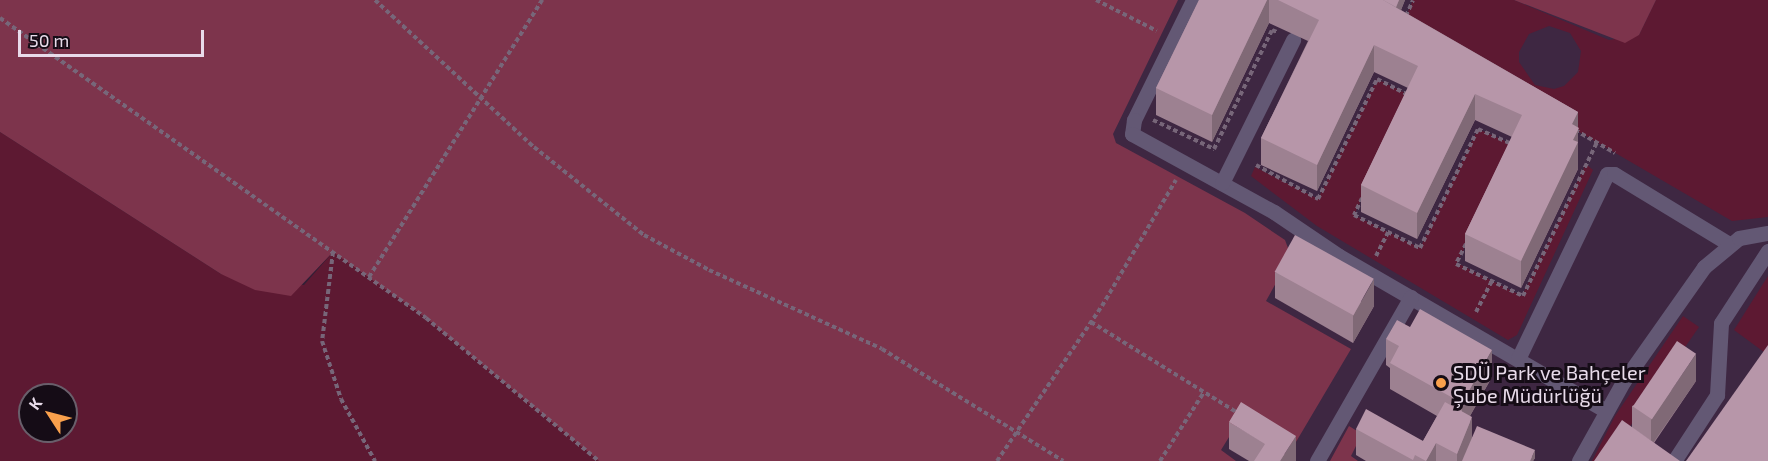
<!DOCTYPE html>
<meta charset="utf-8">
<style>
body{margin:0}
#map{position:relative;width:1768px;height:461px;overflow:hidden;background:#321e35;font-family:"Exo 2",sans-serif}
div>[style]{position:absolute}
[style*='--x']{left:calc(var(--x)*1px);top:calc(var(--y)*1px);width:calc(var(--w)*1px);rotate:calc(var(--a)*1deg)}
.built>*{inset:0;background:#3e2742;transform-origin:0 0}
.green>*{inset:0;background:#5d1932}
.forest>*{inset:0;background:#7d344c}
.path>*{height:4px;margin-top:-2px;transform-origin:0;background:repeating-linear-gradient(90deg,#776679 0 4.5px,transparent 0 7.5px)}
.service>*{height:15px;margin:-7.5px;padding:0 7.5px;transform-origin:7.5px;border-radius:7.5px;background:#635874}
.minor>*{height:15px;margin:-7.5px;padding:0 7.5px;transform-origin:7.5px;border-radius:7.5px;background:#635874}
.wall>*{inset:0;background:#9d8191}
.shaded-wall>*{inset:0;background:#806976}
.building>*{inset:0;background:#b796a9;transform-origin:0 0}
.dots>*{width:16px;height:16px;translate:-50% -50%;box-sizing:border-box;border:3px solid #150c16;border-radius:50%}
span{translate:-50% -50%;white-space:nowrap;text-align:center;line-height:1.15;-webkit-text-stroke:6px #150c16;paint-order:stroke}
.poi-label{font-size:20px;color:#e8dbea}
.left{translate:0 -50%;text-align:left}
.north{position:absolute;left:18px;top:383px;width:60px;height:60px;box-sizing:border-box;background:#150c16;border:2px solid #695f6b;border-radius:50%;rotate:306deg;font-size:16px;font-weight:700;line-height:24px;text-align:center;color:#e8dbea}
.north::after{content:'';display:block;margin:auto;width:21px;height:27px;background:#f9a04c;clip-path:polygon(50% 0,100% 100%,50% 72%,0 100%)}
.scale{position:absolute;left:18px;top:30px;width:186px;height:27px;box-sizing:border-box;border:3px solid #e8dbea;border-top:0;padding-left:8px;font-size:18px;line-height:21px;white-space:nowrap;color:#e8dbea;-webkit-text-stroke:4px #150c16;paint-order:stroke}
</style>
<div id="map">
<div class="built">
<div style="left:943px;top:0;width:825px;height:464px"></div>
</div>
<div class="green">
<div style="clip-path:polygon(evenodd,1413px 0,1514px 0,1609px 40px,1639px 35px,1656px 0,1768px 0,1768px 217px,1732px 221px,1401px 28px,1413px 0,1549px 26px,1570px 33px,1581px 51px,1578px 72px,1564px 86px,1554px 89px,1535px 85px,1519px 62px,1519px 52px,1529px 34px,1549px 26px)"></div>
<div style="clip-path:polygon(1377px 79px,1411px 96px,1354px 215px,1420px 248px,1478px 129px,1514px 145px,1457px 263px,1522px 296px,1586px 164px,1593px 170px,1517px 335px,1508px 340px,1317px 226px,1251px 176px,1255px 167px,1318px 199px)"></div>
<div style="clip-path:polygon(evenodd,0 132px,221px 274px,304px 285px,333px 252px,426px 318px,599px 461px,0 461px,0 132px,30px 395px,66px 395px,66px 431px,30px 431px,30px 395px)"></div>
<div style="clip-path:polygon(1768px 276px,1768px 355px,1734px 330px)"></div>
<div style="clip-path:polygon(1683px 316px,1699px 327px,1606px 461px,1592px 461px,1615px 416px)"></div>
</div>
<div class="forest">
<div style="clip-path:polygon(0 0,1178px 0,1113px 134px,1116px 143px,1245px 213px,1285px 240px,1291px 256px,1266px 301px,1351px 349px,1293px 447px,1242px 416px,1221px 450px,1236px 461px,599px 461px,426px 318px,333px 252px,291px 296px,255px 290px,221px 274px,0 132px)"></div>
<div style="clip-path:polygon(1514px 0,1656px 0,1639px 35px,1625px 43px)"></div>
<div style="clip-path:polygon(1349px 426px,1362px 434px,1351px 456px,1358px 461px,1330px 461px)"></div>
</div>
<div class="path">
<div style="--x:375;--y:0;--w:217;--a:42.8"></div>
<div style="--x:534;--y:147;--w:141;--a:38.7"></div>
<div style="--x:644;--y:235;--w:74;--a:28.3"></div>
<div style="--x:709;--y:270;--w:190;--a:24.5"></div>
<div style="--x:882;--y:349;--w:213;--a:31.7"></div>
<div style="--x:1096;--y:0;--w:68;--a:26.9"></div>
<div style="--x:1406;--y:16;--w:17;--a:-66"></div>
<div style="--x:0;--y:18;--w:521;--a:35.15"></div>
<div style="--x:426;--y:318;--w:224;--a:39.6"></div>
<div style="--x:1153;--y:120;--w:68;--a:25.4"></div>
<div style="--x:1214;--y:149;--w:132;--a:-64"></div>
<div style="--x:1272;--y:30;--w:5;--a:22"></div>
<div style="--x:1575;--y:130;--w:46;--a:29.9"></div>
<div style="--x:1256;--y:165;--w:71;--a:28.7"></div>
<div style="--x:1318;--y:199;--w:134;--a:-63.8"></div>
<div style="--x:1377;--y:79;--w:35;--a:27"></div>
<div style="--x:1362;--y:198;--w:19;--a:115"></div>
<div style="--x:1354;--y:215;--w:74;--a:26.6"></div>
<div style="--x:1420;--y:248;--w:132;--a:-64"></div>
<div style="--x:1478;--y:129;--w:36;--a:24"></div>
<div style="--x:1466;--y:244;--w:22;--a:117"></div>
<div style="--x:1456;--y:264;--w:74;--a:25.5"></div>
<div style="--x:1523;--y:296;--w:171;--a:-64.3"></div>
<div style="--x:333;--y:252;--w:90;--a:97"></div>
<div style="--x:322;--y:341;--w:61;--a:71.9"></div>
<div style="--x:341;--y:399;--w:71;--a:61.3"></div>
<div style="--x:1376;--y:256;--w:27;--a:-63"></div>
<div style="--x:369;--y:277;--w:327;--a:-58"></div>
<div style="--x:1476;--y:312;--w:35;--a:-63"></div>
<div style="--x:1091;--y:322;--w:173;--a:31.8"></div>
<div style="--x:997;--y:461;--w:187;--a:-55.9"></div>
<div style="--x:1102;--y:306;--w:146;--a:-59.6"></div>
<div style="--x:1160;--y:461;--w:82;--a:-57.5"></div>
</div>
<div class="service">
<div style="--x:1193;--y:0;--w:134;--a:116.2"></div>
<div style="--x:1134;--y:120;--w:14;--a:98"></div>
<div style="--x:1132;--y:134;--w:162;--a:28.8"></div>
<div style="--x:1274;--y:212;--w:78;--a:34.1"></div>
<div style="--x:1339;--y:256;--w:309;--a:30.1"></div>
<div style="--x:1222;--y:183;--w:160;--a:-63.6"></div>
<div style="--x:1518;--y:359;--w:205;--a:-64.3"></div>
<div style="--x:1607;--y:174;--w:7;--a:0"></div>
<div style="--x:1614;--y:174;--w:135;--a:31.3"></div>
<div style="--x:1317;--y:461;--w:189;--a:-60.2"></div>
<div style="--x:1674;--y:461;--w:79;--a:-56.9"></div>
<div style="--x:1717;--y:395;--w:72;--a:-86.8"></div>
<div style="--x:1721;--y:323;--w:86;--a:-56.9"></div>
</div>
<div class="minor">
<div style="--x:1579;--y:461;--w:90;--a:-60.9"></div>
<div style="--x:1623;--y:382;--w:141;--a:-54.8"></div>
<div style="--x:1704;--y:267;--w:45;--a:-39.6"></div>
<div style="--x:1739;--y:238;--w:29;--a:-10"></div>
</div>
<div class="wall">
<div style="clip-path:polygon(1199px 0,1405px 0,1401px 10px,1578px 112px,1578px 169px,1521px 288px,1465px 261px,1465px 234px,1512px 137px,1475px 120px,1417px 239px,1361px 212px,1361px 185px,1408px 88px,1374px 72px,1317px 191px,1261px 165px,1261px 138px,1308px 41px,1269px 23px,1212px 142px,1156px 115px,1156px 88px)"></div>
<div style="clip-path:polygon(1275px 272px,1374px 306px,1353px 343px,1275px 298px)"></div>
<div style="clip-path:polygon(1386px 339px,1492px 377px,1470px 416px,1472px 437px,1535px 458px,1533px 461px,1366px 461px,1356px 455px,1356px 429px,1423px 441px,1437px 416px,1390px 389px,1390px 368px,1386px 365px)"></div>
<div style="clip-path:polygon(1696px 381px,1654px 443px,1632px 428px,1632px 406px)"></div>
<div style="clip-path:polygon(1229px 422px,1296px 461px,1249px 461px,1229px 449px)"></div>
</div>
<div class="shaded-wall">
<div style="clip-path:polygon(1267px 0,1269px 0,1269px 23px,1212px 142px,1212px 115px)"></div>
<div style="clip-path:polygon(1399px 0,1405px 0,1392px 32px,1392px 18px)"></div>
<div style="clip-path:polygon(1374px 45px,1374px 72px,1317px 191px,1317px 165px)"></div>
<div style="clip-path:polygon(1475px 94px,1475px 120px,1417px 239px,1417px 213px)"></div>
<div style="clip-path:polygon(1578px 112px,1578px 169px,1521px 288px,1521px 261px,1572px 124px)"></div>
<div style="clip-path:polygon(1374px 279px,1374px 306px,1353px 343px,1353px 316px)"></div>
<div style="clip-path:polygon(1492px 350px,1492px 377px,1462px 430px,1462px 403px)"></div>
<div style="clip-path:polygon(1696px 354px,1696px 381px,1651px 446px,1651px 420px)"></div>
<div style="clip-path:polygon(1472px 417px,1472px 444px,1465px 461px,1457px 461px,1457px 454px)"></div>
<div style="clip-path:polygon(1296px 436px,1296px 461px,1280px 461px)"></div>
<div style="clip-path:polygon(1436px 443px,1436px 461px,1426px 461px)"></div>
<div style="clip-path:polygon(1535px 450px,1535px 458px,1533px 461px,1530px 461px)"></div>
</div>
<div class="building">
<div style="clip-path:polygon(1199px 0,1267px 0,1212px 115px,1156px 88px)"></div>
<div style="clip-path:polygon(1278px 0,1383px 0,1578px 112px,1572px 124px,1579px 128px,1573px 140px,1578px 142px,1521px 261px,1465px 234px,1522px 115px,1475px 94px,1417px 213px,1361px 185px,1418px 66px,1374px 45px,1317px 165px,1261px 138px,1319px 20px)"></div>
<div style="clip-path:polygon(1383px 0,1399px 0,1396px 7px)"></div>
<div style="left:1295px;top:235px;width:90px;height:42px;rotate:29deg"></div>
<div style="clip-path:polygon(1420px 309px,1492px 350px,1462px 403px,1390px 363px,1399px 346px,1386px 339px,1397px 320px,1410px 327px)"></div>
<div style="left:1677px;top:341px;width:23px;height:79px;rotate:34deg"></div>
<div style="clip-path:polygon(1768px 345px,1768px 461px,1686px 461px)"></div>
<div style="clip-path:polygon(1241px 402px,1296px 436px,1280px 461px,1254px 461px,1265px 444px,1229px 422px)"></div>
<div style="clip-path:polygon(1445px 402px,1472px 417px,1457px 454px,1436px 443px,1426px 461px,1415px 455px,1413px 460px,1356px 429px,1366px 409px,1423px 441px)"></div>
<div style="clip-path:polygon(1622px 420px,1680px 461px,1594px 461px)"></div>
<div style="clip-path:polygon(1477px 426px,1535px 450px,1530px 461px,1462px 461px)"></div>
</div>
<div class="dots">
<div style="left:1441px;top:383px;background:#f9a04c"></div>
</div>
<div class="poi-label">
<span class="left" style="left:1453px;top:384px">SDÜ Park ve Bahçeler<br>Şube Müdürlüğü</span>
</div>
<div class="north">K</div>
<div class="scale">50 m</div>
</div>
